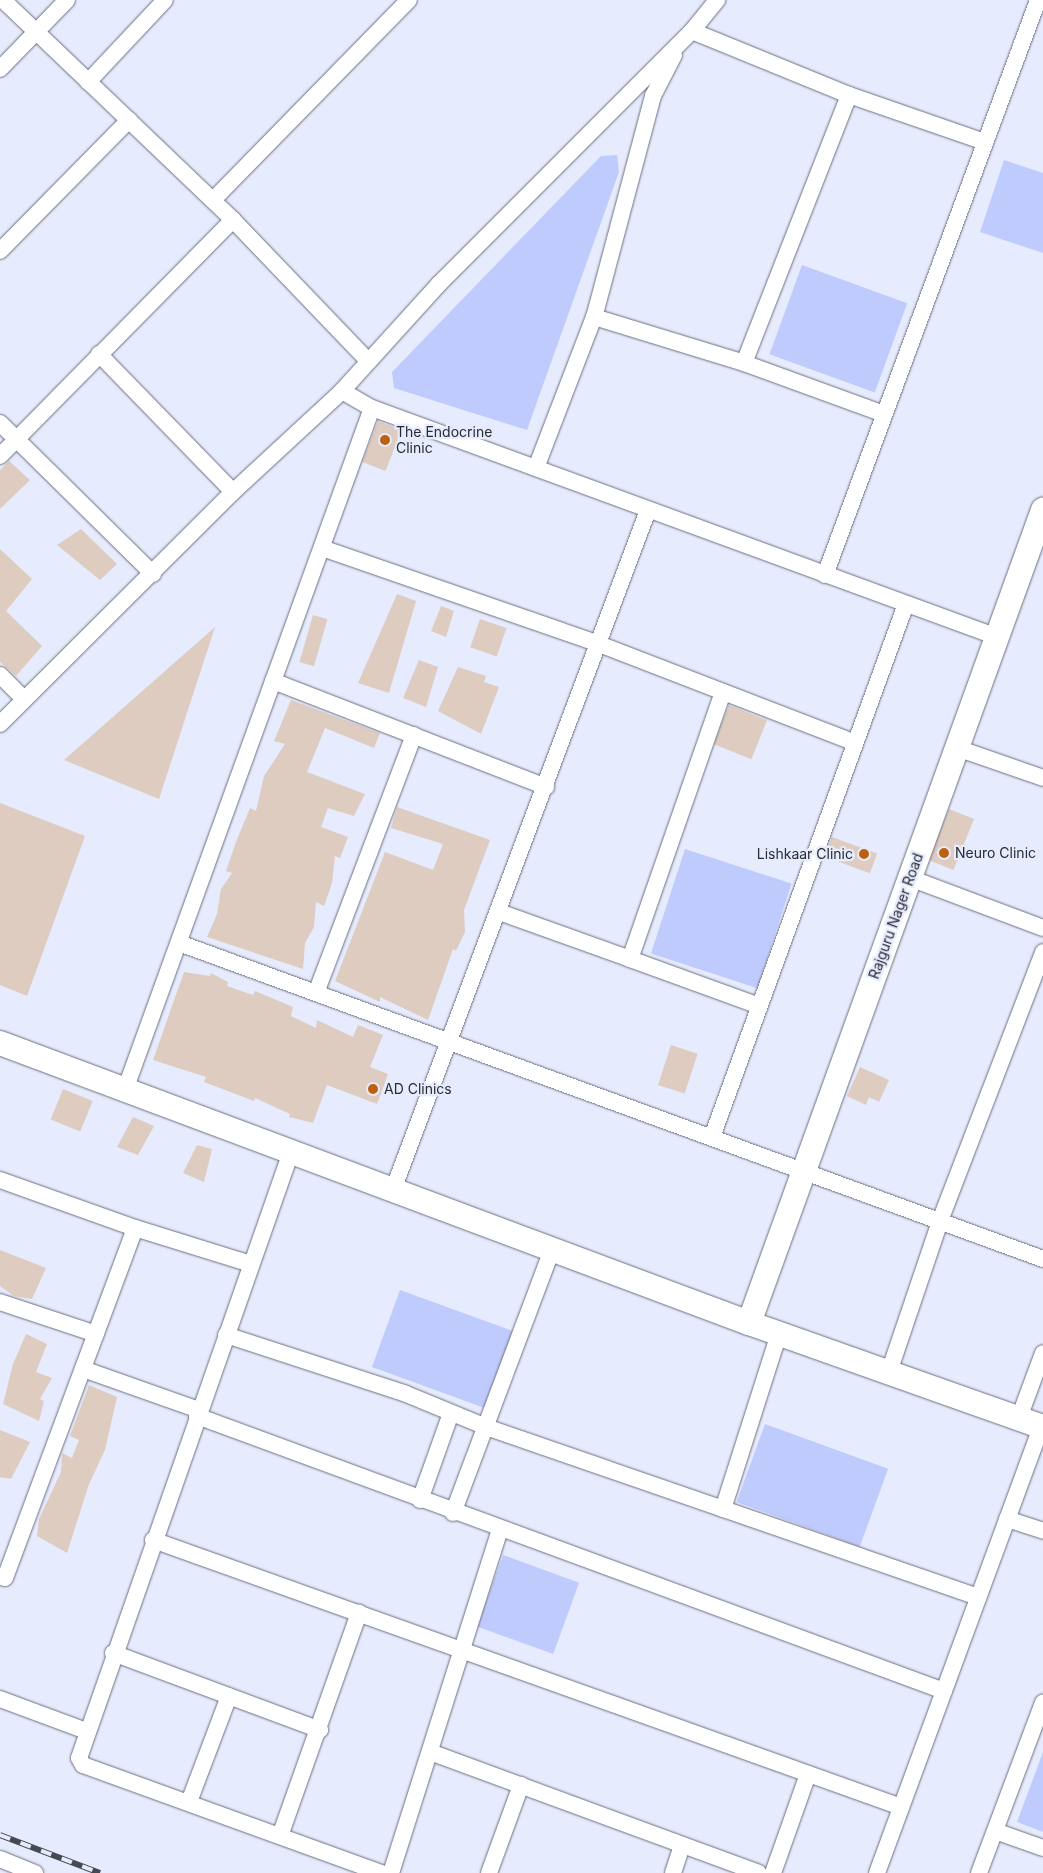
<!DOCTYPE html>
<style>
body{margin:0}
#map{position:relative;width:1043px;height:1873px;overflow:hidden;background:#e6ebfd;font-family:Inter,sans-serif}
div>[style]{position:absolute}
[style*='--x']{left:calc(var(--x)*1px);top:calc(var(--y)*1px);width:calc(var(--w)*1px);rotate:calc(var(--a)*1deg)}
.green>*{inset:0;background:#bfcbfc;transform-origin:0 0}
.building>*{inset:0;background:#deccc1;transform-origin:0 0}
.roads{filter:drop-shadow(0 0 1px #6b6f7f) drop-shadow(0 0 1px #6b6f7f)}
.street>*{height:16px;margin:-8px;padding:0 8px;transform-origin:8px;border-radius:8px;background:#fff}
.secondary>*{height:24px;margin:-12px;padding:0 12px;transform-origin:12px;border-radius:12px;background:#fff}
.rail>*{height:5.5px;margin-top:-2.75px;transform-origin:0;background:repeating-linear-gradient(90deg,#e6ebfd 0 11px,#474952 0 22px);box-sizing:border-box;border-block:1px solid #474952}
.dots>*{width:14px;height:14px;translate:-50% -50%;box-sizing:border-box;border:2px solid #e6ebfd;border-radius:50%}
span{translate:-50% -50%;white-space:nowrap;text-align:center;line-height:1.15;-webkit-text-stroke:4.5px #e6ebfd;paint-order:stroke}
.poi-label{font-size:14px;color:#292b32}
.left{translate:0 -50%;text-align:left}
.right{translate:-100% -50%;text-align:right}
.street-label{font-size:14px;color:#292b32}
</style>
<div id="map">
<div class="green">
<div style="clip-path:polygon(617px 155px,619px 172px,527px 430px,394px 388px,392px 372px,601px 156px)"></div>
<div style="clip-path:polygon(1004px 160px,1043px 173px,1043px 253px,980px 232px)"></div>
<div style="left:802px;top:265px;width:112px;height:95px;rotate:20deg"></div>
<div style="left:685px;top:849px;width:112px;height:110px;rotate:18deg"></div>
<div style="left:400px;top:1290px;width:128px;height:82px;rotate:20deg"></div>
<div style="left:765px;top:1424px;width:131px;height:83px;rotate:20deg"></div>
<div style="left:503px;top:1555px;width:81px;height:76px;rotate:20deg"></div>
<div style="clip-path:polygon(1043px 1752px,1043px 1832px,1017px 1822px)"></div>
</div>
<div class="building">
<div style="left:378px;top:421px;width:25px;height:44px;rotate:21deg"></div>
<div style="clip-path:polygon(9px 461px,30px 480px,0 509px,0 470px)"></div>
<div style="clip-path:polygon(81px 529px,117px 564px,100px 580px,57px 545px)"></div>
<div style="clip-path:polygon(0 549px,32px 579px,6px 611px,42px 646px,16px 676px,0 662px)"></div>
<div style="clip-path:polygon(397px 594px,416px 601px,389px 693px,358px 683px)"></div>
<div style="clip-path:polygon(441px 606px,454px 611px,446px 637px,431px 631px)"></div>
<div style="left:313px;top:615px;width:15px;height:49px;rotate:16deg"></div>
<div style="left:480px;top:619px;width:28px;height:30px;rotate:19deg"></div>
<div style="clip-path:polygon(215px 627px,159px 799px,64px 760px)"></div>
<div style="clip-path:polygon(419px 660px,438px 667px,426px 707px,403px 698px)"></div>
<div style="clip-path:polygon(458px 667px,486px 676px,484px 682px,499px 687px,481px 734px,438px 711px)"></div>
<div style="clip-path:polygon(291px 700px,380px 733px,374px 748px,325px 728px,307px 772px,365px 794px,354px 816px,328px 808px,321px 827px,348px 837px,340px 858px,335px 856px,332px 883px,324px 906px,316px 902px,314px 927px,305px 943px,303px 969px,207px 937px,217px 914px,221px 889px,232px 873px,226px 871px,236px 842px,250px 808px,256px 811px,264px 776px,285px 744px,274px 741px)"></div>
<div style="left:729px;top:705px;width:41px;height:42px;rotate:22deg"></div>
<div style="clip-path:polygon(0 803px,85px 836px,27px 996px,0 985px)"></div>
<div style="clip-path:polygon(397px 807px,490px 840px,464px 910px,465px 932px,456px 951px,453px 949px,428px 1020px,380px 997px,380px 1002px,335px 981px,385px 852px,433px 870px,443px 844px,391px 828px)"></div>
<div style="left:949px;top:809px;width:27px;height:55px;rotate:22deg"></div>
<div style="left:832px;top:837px;width:48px;height:21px;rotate:20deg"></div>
<div style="clip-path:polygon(184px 972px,210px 976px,211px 973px,228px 982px,227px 986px,253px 995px,255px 991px,293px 1007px,291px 1016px,316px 1028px,317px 1020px,353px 1037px,358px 1025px,383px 1035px,370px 1067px,388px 1074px,377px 1104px,327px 1085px,313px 1123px,289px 1117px,290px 1114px,255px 1098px,254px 1101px,204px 1082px,206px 1077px,153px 1060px)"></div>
<div style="left:671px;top:1045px;width:28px;height:42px;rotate:18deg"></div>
<div style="clip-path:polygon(860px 1067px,889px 1080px,879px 1102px,869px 1097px,866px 1105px,847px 1096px)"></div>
<div style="left:63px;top:1089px;width:32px;height:33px;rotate:22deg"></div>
<div style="clip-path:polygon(133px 1117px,154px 1126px,138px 1155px,117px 1147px)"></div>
<div style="clip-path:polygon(197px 1145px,212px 1149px,204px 1182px,183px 1173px)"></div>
<div style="clip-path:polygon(0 1250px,46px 1268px,32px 1299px,14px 1296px,0 1286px)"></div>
<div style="clip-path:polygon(26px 1334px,47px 1344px,36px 1372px,52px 1378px,40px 1399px,44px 1401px,39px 1421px,3px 1404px,13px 1364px)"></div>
<div style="clip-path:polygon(89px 1385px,117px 1397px,105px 1450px,89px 1484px,67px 1553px,37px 1536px,39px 1519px,61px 1472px,62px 1453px,72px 1458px,79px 1440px,70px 1436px)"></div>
<div style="clip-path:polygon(0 1430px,30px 1442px,11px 1479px,0 1477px)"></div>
</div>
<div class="roads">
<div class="street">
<div style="--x:3;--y:0;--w:318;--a:43.7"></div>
<div style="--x:233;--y:220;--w:195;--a:46.2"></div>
<div style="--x:692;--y:31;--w:170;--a:22.2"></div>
<div style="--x:849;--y:95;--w:144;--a:19.1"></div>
<div style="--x:674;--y:55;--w:46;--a:117.1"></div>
<div style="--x:653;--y:96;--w:229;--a:104.9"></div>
<div style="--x:594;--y:317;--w:157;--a:17"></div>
<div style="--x:744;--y:363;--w:288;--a:-68.6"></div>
<div style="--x:0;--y:69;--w:96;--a:-45.8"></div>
<div style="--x:88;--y:82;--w:112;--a:-46.8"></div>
<div style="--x:213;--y:200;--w:280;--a:-45.6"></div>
<div style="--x:0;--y:251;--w:184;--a:-45.4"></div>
<div style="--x:99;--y:354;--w:192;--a:45.8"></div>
<div style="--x:744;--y:363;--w:149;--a:20"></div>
<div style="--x:342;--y:391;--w:34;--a:30"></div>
<div style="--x:372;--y:408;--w:666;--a:20.12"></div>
<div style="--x:0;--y:423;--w:215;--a:44.6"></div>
<div style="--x:0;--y:456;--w:332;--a:-45.4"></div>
<div style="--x:536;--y:468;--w:162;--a:-69"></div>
<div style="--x:322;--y:548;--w:293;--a:19.1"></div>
<div style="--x:599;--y:644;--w:274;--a:21.1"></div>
<div style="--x:825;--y:575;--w:613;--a:-69.67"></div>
<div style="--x:0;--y:675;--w:34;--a:45"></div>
<div style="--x:273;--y:681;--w:293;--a:21.2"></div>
<div style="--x:723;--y:692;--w:283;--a:109.2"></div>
<div style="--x:630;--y:959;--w:137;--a:20"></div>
<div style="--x:0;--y:724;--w:329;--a:-44.9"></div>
<div style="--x:233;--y:492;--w:149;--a:-42.8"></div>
<div style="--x:342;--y:391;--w:144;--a:-47.8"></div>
<div style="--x:439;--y:284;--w:358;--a:-45"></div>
<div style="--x:692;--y:31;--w:40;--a:-51"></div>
<div style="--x:957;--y:748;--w:91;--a:19.2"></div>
<div style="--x:910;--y:878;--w:142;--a:20.6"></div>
<div style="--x:499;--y:912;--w:139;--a:19.7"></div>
<div style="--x:179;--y:943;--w:920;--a:20.09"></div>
<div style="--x:316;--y:993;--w:276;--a:-69.2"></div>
<div style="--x:125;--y:1090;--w:725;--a:-70.09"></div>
<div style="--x:712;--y:1137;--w:567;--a:-70"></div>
<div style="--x:291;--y:1152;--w:642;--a:109.28"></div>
<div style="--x:79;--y:1758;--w:8;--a:60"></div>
<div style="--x:83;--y:1765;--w:318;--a:19.9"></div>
<div style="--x:0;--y:1180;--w:143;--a:19.6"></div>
<div style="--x:393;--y:1190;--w:726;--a:-69.44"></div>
<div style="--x:0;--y:1302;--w:101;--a:18.4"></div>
<div style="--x:226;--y:1335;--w:189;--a:18.1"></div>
<div style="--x:406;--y:1394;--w:87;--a:22.4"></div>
<div style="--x:486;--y:1427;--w:521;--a:19.06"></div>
<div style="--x:83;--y:1369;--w:123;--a:19.5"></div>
<div style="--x:889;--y:1372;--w:159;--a:-71.3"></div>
<div style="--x:940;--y:1221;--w:288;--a:-69"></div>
<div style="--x:197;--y:1416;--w:796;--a:20.21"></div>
<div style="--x:1019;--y:1418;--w:69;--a:-69.7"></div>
<div style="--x:420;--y:1500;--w:92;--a:-70.4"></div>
<div style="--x:723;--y:1509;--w:185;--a:-72.3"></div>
<div style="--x:453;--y:1513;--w:281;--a:-69.4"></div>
<div style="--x:1007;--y:1519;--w:38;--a:18"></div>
<div style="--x:153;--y:1540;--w:794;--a:19.64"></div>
<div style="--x:0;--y:1576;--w:5;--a:22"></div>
<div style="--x:5;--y:1578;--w:373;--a:-69.6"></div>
<div style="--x:135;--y:1228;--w:121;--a:17.2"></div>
<div style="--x:113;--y:1653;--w:221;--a:20.4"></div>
<div style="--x:0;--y:1699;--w:92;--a:20.4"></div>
<div style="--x:430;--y:1752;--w:350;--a:20.2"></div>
<div style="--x:189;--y:1802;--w:113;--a:-69.3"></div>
<div style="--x:995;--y:1831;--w:51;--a:19.5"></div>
<div style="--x:280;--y:1836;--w:237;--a:-70.5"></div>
<div style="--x:0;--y:1859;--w:38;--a:22"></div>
<div style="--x:391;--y:1873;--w:361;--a:-72.4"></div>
<div style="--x:489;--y:1873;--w:94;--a:-70"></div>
<div style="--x:673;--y:1873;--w:29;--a:-72"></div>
<div style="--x:773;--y:1873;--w:105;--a:-70.5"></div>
<div style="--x:877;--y:1873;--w:475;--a:-69.8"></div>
<div style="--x:979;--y:1873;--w:182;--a:-69.4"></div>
</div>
<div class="secondary">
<div style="--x:0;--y:1043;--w:800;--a:20.5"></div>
<div style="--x:749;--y:1323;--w:312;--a:19.5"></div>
<div style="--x:749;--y:1323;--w:865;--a:-70.12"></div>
</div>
</div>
<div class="rail">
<div style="--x:0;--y:1835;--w:107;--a:20.8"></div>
</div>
<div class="dots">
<div style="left:385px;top:440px;background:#bd6010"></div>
<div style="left:944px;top:853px;background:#bd6010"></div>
<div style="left:864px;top:854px;background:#bd6010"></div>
<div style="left:373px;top:1089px;background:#bd6010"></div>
</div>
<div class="poi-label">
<span class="left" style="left:396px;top:440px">The Endocrine<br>Clinic</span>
<span class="left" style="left:955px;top:853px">Neuro Clinic</span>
<span class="right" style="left:853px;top:854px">Lishkaar Clinic</span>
<span class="left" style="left:384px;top:1089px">AD Clinics</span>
</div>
<div class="street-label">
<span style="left:896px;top:916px;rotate:-70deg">Rajguru Nager Road</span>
</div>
</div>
